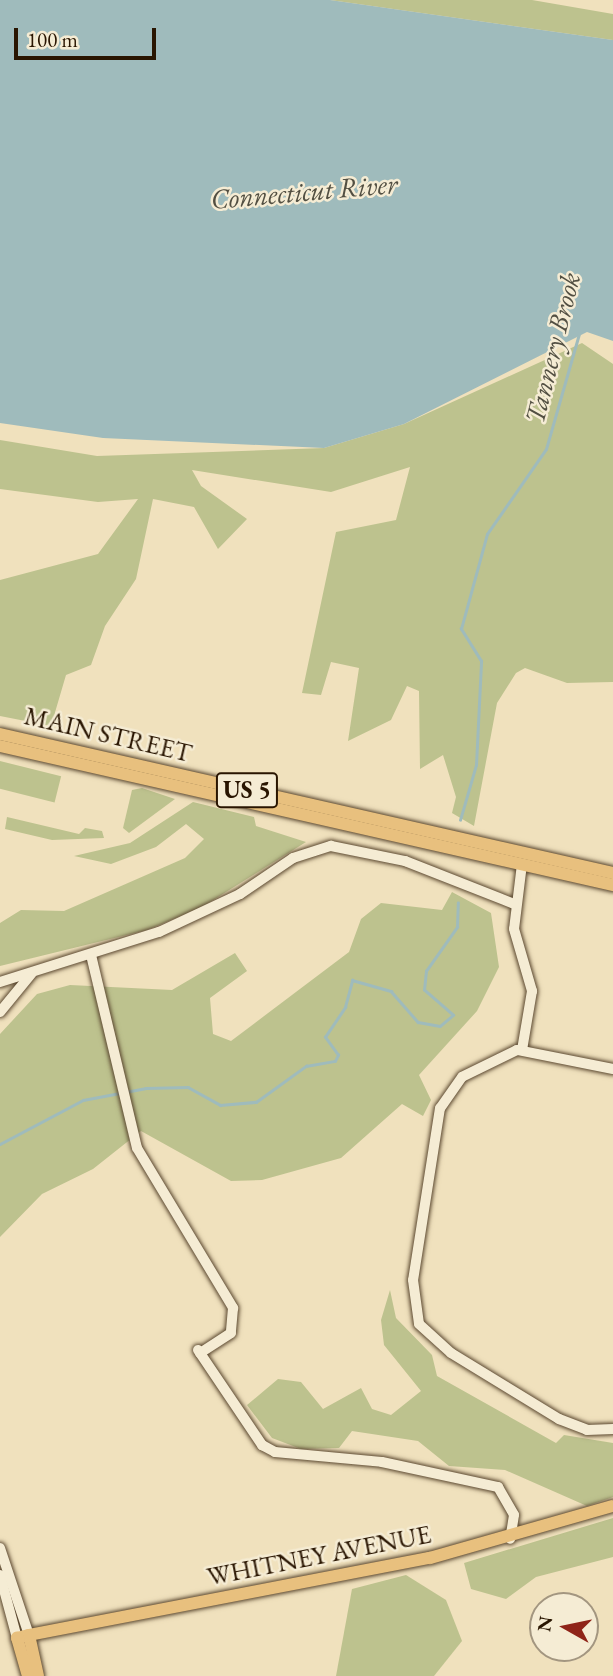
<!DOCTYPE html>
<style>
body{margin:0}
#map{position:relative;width:613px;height:1676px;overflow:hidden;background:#f0e1bd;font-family:"EB Garamond",serif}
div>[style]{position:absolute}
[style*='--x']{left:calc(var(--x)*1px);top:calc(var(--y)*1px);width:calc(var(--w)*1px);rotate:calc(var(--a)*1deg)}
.green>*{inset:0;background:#bdc28e;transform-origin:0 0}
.water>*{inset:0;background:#9fbbbc}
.stream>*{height:2.5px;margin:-1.25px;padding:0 1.25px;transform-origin:1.25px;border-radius:1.25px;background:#9fbbbc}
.roads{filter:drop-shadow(0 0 2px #5b4830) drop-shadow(0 0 2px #5b4830)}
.minor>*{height:10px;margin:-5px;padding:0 5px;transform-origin:5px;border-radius:5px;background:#f5ecd4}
.major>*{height:12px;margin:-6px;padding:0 6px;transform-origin:6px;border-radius:6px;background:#e8c07e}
span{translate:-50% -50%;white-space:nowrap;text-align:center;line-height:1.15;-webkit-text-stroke:5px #f5ecd4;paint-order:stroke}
.shield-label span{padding:2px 5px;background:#f5ecd4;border:2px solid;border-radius:5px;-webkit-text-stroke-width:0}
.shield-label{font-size:24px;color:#291501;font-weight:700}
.street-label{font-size:26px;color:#291501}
.water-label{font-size:28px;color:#524f42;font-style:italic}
.north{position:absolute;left:529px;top:1592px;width:70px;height:70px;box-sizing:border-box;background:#f5ecd4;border:2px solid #a39680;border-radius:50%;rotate:279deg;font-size:19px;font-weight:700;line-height:28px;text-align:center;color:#291501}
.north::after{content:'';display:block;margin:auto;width:24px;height:32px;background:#8f2418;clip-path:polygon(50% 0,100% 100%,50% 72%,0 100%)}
.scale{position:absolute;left:14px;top:28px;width:142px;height:32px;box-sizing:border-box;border:4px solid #291501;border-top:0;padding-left:9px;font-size:21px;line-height:24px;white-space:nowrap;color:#291501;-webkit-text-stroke:5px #f5ecd4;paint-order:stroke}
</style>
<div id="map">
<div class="green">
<div style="clip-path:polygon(330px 0,532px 0,613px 14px,613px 40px)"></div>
<div style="clip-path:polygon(582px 343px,613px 364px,613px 682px,567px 683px,525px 668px,516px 673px,497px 703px,474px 826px,452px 813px,456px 797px,443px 755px,420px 769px,419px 691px,407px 686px,391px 720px,348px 741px,359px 668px,331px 662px,321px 695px,302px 693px,336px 532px,396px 520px,410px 467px,331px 492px,192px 470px,201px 486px,247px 519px,218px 549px,194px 507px,153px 499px,136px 579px,105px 626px,91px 665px,66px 675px,51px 726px,0 716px,0 580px,98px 554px,138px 499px,98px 502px,0 489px,0 440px,97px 456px,324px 448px,404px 424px)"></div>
<div style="left:0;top:761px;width:63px;height:27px;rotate:14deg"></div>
<div style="clip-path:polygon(142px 788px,175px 799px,129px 833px,123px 828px,132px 790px)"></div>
<div style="clip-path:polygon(193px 802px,254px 817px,256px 826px,306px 842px,202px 907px,147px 930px,0 966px,0 923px,21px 910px,64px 911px,185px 858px,204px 839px,186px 824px,156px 847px,111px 864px,74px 856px,130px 843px)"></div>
<div style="clip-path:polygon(7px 817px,79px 834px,85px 828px,102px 831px,104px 838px,52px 840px,5px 829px)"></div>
<div style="clip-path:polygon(452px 892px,491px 913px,499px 967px,477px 1011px,419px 1075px,431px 1100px,423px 1116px,402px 1104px,341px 1158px,262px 1180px,231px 1181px,141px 1131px,93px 1169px,42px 1194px,0 1237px,0 1034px,37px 994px,70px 985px,172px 990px,235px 953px,247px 971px,210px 998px,213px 1034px,231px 1041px,349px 952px,361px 919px,381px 903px,442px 910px)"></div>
<div style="clip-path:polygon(390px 1290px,396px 1318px,432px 1355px,437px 1376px,556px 1443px,564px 1435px,613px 1443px,613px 1497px,587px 1506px,505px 1470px,449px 1466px,418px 1441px,352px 1431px,339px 1448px,301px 1449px,272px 1438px,247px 1405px,278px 1379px,301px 1382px,323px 1409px,361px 1388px,372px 1409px,391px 1415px,421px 1391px,384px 1345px,381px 1320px)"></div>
<div style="clip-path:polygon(613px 1518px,613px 1557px,536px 1577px,506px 1599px,471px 1589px,464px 1563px)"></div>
<div style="clip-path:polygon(406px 1575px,446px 1600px,462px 1641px,434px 1676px,336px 1676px,352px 1589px)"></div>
</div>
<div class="water">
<div style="clip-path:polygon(0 0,330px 0,613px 40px,613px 341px,587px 332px,404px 424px,324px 448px,103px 438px,0 423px)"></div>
</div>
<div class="stream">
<div style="--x:460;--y:820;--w:57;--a:-73.8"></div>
<div style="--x:476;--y:765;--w:104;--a:-87.2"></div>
<div style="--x:481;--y:661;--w:38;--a:-122"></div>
<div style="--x:461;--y:629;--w:98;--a:-74.7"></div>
<div style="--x:487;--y:534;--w:103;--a:-55.2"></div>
<div style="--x:546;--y:449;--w:120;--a:-74"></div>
<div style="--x:0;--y:1144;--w:94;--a:-27.9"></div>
<div style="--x:83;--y:1100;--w:64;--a:-10.8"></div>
<div style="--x:146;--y:1088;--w:42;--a:-1.4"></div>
<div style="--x:188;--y:1087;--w:37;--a:29"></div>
<div style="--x:220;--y:1105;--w:36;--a:-5"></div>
<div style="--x:256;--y:1102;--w:62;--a:-35.8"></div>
<div style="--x:306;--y:1066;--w:29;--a:-10"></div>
<div style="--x:335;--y:1061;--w:7;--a:-63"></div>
<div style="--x:338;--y:1055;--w:22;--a:-126"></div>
<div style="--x:325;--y:1037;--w:36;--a:-56"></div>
<div style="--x:345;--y:1007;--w:28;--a:-75"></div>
<div style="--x:352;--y:980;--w:41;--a:15.8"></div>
<div style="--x:391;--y:991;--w:41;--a:48.9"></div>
<div style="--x:418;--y:1022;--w:22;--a:10"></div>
<div style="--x:440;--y:1026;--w:17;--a:-40"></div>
<div style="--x:453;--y:1015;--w:38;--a:-139"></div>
<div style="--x:424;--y:990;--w:19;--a:-84"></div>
<div style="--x:426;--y:971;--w:54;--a:-54.8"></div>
<div style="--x:457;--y:927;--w:24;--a:-88"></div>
</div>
<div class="roads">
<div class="minor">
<div style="--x:522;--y:864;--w:65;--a:97"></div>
<div style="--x:514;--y:929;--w:65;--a:73.8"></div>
<div style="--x:532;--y:991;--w:60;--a:99.6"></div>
<div style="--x:91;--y:955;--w:198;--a:76.6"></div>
<div style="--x:137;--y:1148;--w:187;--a:59"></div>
<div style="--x:233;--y:1308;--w:25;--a:95"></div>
<div style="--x:231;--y:1333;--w:37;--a:147"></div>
<div style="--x:0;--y:982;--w:167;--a:-17.5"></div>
<div style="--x:159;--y:932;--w:89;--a:-25.1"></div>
<div style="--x:240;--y:894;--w:64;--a:-34.2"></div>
<div style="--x:293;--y:858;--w:40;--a:-18"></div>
<div style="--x:331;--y:846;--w:76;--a:11.5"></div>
<div style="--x:405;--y:861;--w:117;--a:21.5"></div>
<div style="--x:0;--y:1012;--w:50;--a:-50.6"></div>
<div style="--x:613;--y:1069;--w:98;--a:-168.8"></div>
<div style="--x:517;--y:1050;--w:61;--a:153.9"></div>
<div style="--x:462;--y:1077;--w:38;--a:125"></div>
<div style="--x:440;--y:1108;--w:174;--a:98.9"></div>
<div style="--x:413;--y:1280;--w:44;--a:82.2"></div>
<div style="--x:419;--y:1324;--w:43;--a:42.2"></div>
<div style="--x:451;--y:1353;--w:127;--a:31.4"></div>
<div style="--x:559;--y:1419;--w:30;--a:21"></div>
<div style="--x:587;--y:1430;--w:26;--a:-2"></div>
<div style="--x:198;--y:1350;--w:115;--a:56"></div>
<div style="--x:262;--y:1445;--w:15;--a:28"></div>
<div style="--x:275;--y:1452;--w:107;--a:5.3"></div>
<div style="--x:382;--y:1462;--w:119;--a:12.2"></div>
<div style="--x:498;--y:1487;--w:32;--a:60"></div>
<div style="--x:514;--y:1515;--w:24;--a:99"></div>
<div style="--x:0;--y:1548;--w:92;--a:71.6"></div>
<div style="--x:0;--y:1575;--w:65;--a:74.9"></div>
</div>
<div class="major">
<div style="--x:0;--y:734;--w:629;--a:12.78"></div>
<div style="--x:0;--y:746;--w:629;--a:12.78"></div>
<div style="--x:29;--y:1635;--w:42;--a:77.6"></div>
<div style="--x:28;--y:1676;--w:40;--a:-106"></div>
<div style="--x:17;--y:1638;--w:12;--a:-14"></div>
<div style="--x:29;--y:1635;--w:408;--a:-10.9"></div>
<div style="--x:430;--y:1558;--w:190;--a:-15.9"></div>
</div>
</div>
<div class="shield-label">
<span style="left:247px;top:790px">US 5</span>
</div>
<div class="street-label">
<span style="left:108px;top:735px;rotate:13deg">MAIN STREET</span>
<span style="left:319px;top:1556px;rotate:-11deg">WHITNEY AVENUE</span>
</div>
<div class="water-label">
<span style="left:304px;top:191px;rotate:-5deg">Connecticut River</span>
<span style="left:552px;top:348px;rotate:-76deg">Tannery Brook</span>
</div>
<div class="north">N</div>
<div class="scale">100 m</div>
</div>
